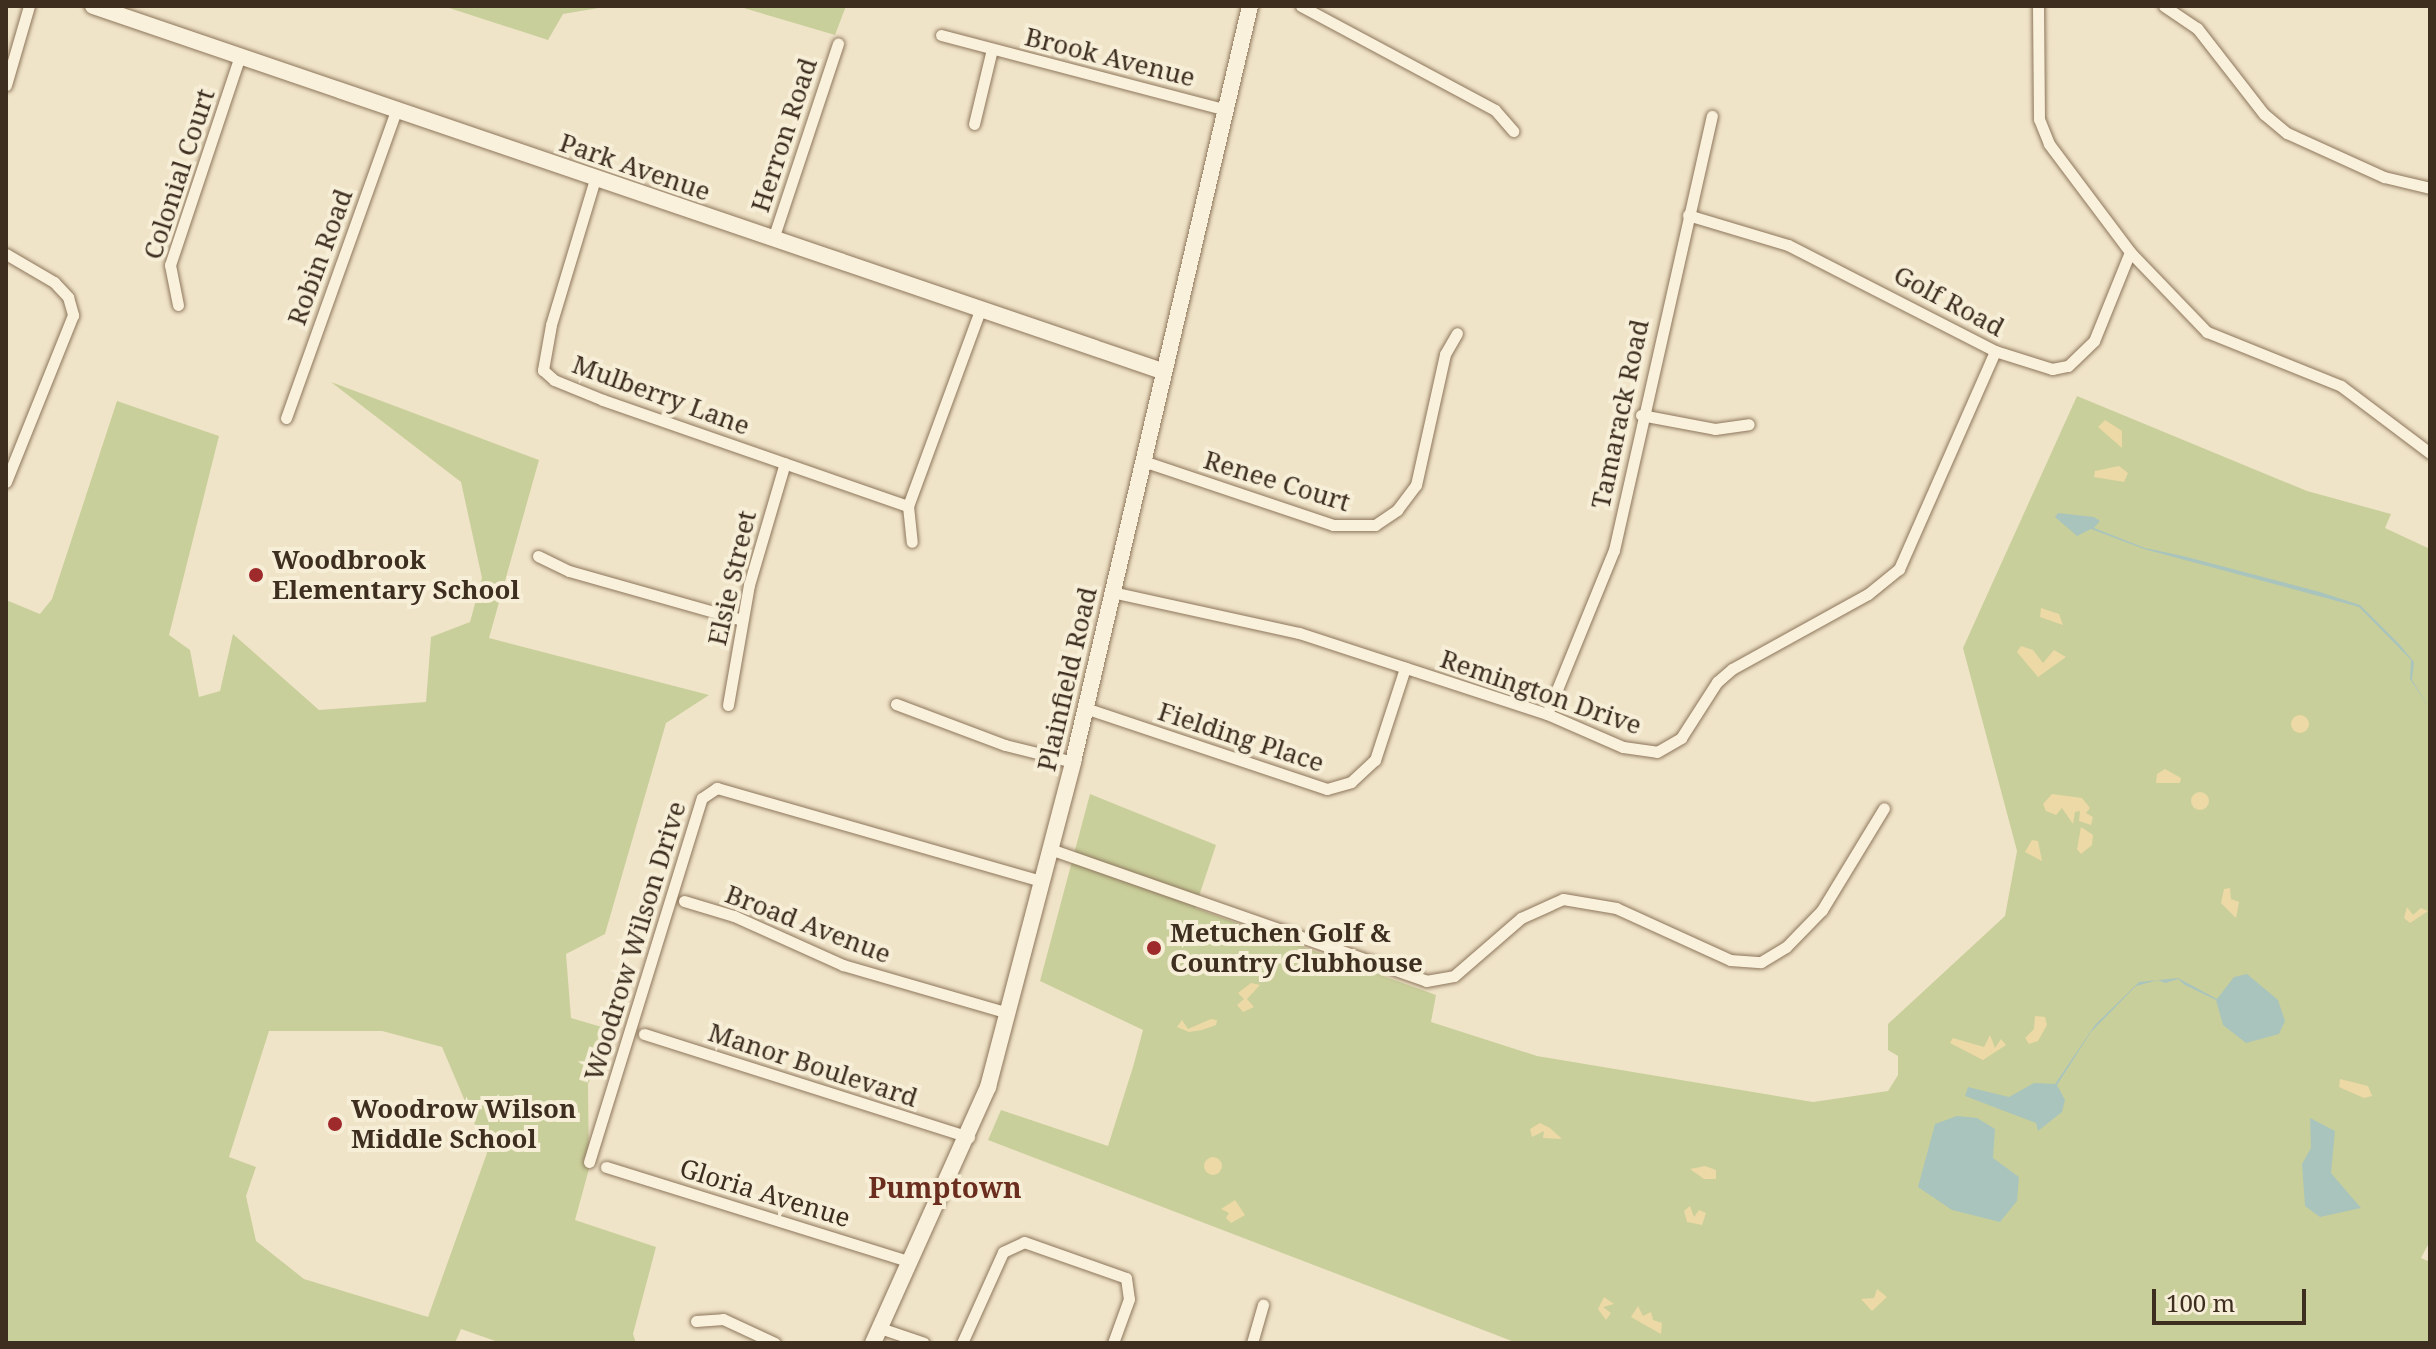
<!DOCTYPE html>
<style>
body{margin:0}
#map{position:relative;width:2436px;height:1349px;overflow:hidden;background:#f0e4c8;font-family:"Noto Serif",serif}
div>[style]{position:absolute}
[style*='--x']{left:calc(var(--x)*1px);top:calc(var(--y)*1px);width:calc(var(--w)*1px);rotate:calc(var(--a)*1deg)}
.green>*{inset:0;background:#c9cf9b}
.sand>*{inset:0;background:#ecd9a5}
.round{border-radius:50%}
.water>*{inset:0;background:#a9c4bc}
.roads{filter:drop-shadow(0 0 2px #8d765c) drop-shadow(0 0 2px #8d765c)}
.street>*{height:11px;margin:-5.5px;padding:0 5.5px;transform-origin:5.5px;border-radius:5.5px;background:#faf1dc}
.secondary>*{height:16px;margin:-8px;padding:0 8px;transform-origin:8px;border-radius:8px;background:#faf1dc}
.dots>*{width:22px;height:22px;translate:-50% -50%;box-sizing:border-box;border:4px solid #f7eed8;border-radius:50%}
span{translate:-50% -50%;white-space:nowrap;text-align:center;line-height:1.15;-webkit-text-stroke:8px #f7eed8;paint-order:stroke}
.street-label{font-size:26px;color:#3d2e20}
.poi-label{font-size:26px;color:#3d2e20;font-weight:700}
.left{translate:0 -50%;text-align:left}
.neighbourhood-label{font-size:28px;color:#6b2e1e;font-weight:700}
.frame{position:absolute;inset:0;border:8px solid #3d2e20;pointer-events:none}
.scale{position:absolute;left:2152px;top:1289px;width:154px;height:36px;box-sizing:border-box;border:4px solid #3d2e20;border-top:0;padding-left:10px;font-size:24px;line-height:28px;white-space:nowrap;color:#3d2e20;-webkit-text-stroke:6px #f7eed8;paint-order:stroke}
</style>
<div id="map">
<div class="green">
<div style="clip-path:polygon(443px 6px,610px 6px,563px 14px,548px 40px)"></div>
<div style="clip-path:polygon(737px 6px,846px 6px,835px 35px)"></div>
<div style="clip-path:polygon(evenodd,331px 382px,539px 460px,489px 638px,709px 695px,666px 723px,605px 934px,566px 954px,571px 1018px,612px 1030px,588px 1084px,589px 1169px,575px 1220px,656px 1247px,633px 1334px,636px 1343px,501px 1343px,461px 1329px,455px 1343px,6px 1343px,6px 600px,40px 614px,52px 599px,117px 401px,219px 436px,169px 635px,190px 650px,199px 697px,220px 691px,233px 634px,319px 710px,426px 702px,431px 637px,470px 622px,482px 578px,461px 482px,331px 382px,269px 1031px,382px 1031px,442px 1047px,487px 1153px,428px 1317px,304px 1279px,256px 1241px,246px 1196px,256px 1167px,229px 1157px,269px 1031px)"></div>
<div style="clip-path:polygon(2077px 396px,2307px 491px,2391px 514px,2385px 528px,2430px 549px,2430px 1241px,2421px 1258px,2430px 1262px,2430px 1343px,1517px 1343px,988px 1140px,1001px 1110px,1108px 1146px,1133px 1067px,1143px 1030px,1040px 981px,1090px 794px,1216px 845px,1195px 908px,1436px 995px,1431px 1022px,1537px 1056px,1813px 1102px,1888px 1091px,1898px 1075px,1898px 1056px,1888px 1050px,1888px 1024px,2005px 916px,2017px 851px,1963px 648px)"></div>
</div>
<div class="sand">
<div style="clip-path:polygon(2105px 420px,2122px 431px,2122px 448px,2098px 427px)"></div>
<div style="clip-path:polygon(2119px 466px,2128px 473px,2124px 482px,2094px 477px,2095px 471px)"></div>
<div style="clip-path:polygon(2041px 608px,2059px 614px,2063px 625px,2040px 617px)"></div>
<div style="clip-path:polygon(2021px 646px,2033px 650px,2043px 663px,2054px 650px,2066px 657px,2038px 677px,2017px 652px)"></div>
<div class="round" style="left:2291px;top:715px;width:18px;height:18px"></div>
<div style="clip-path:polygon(2165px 769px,2181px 778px,2180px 783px,2156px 783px,2157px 774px)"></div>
<div class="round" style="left:2191px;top:792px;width:18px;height:18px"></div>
<div style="clip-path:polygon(2052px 794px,2082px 798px,2090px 808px,2086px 813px,2093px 817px,2091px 825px,2079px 821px,2080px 811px,2075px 812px,2073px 824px,2062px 808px,2056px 815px,2046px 811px,2043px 804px)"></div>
<div style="clip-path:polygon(2081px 827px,2093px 835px,2092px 845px,2081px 854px,2077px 849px)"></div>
<div style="clip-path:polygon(2032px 840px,2038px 841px,2042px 861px,2025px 852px)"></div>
<div style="clip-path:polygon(2230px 888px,2231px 899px,2239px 902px,2236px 918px,2221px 903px,2224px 889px)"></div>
<div style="clip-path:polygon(2407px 907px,2413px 915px,2421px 908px,2428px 911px,2410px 923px,2404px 918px)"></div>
<div style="clip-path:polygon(1251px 983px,1260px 985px,1247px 999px,1254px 1007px,1243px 1012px,1237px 1005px,1244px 999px,1238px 993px)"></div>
<div style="clip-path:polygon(2035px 1016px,2045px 1017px,2047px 1025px,2038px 1041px,2029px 1044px,2025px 1038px,2034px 1029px)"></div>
<div style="clip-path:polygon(1211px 1019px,1217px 1020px,1216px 1025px,1202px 1030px,1189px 1032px,1177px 1027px,1182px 1020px,1188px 1029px)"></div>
<div style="clip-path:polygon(1990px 1035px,1995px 1048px,2001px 1039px,2006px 1045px,1983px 1060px,1950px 1043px,1953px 1038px,1984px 1047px)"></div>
<div style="clip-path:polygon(2340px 1079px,2368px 1086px,2372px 1096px,2364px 1098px,2339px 1087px)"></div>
<div style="clip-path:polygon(1540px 1123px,1550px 1128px,1562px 1139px,1543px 1138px,1544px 1131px,1532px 1137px,1530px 1129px)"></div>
<div class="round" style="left:1204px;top:1157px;width:18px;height:18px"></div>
<div style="clip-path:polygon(1705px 1166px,1716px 1170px,1716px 1179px,1704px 1179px,1690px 1169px)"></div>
<div style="clip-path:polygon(1235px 1200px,1245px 1215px,1231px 1223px,1226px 1218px,1229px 1213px,1221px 1209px)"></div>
<div style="clip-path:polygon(1690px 1206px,1694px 1217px,1699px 1210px,1706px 1213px,1702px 1225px,1687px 1222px,1684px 1211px)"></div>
<div style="clip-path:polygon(1877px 1289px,1887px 1297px,1872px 1311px,1861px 1299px,1874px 1298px)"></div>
<div style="clip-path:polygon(1604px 1297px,1614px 1304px,1603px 1307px,1611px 1313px,1606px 1320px,1598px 1309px)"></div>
<div style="clip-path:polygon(1638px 1306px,1643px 1316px,1651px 1312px,1653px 1320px,1662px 1323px,1661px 1334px,1631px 1317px)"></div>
</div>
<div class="water">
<div style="clip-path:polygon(2058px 513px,2094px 517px,2100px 521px,2094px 528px,2145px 548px,2183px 556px,2320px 592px,2360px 605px,2400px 645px,2414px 662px,2412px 680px,2430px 709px,2410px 679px,2411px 660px,2359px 607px,2144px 549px,2091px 529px,2077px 536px,2055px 517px)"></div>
<div style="clip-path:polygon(2247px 974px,2278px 1000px,2285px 1021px,2279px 1034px,2246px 1043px,2223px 1025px,2216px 1000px,2185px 985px,2178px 979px,2165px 983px,2158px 980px,2136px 986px,2091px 1032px,2057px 1085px,2065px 1100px,2062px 1112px,2038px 1131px,2036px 1123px,1965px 1096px,1968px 1087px,2009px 1097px,2034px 1083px,2055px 1084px,2095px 1025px,2139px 982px,2178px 978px,2217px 999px,2234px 977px)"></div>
<div style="clip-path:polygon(1957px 1116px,1977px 1118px,1995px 1129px,1993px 1158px,2019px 1177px,2017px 1201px,2000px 1222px,1952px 1210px,1918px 1187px,1935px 1124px)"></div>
<div style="clip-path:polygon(2310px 1118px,2335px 1131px,2331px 1173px,2361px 1208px,2320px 1217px,2305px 1206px,2302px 1164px,2311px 1148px)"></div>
</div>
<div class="roads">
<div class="street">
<div style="--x:1301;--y:6;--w:220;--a:28.2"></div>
<div style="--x:1495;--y:110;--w:28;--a:49"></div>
<div style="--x:2038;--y:6;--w:113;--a:89.5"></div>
<div style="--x:2039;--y:119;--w:27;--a:68"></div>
<div style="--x:2049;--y:144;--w:135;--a:53.1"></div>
<div style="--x:2130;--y:252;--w:111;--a:46.1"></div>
<div style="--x:2207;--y:332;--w:144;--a:21.9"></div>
<div style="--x:2341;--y:386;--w:111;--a:37"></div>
<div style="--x:2164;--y:6;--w:40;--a:34"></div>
<div style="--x:2197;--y:28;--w:109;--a:52.1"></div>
<div style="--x:2264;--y:114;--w:30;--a:40"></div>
<div style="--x:2287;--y:133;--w:107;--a:24.4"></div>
<div style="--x:2384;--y:177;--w:47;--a:13.4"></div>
<div style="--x:941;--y:35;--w:292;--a:14.7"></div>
<div style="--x:6;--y:85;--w:82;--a:-73.8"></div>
<div style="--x:974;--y:124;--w:77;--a:-76.5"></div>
<div style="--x:595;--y:179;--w:152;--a:106.8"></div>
<div style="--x:551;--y:325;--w:46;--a:100.1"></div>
<div style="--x:543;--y:370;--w:15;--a:42"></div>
<div style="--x:554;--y:380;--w:53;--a:22.2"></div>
<div style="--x:603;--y:400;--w:323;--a:19.2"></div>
<div style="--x:908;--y:506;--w:209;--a:-69.8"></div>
<div style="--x:1688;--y:215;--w:104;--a:16.7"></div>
<div style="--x:1788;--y:245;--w:233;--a:27.1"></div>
<div style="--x:1995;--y:351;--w:60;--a:17.5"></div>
<div style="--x:2052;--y:369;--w:16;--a:-11"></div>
<div style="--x:2068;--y:366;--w:36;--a:-44"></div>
<div style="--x:2094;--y:341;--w:96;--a:-68"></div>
<div style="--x:773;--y:239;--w:206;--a:-71.6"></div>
<div style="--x:6;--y:254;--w:56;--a:30.3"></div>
<div style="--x:54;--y:282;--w:21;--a:47"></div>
<div style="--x:68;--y:297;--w:19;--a:74"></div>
<div style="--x:73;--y:315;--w:180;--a:111.9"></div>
<div style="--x:178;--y:305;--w:41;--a:-101.3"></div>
<div style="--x:170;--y:265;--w:220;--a:-71.5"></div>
<div style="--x:1641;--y:415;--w:75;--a:10.7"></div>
<div style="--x:1715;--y:429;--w:34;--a:-8"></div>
<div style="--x:286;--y:418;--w:327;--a:-70.3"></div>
<div style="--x:1143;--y:461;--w:200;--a:18.6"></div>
<div style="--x:1333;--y:525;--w:42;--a:0"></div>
<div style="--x:1375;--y:525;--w:27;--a:-34"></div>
<div style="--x:1397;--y:510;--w:31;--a:-53"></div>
<div style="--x:1416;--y:485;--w:134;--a:-77.5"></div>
<div style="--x:1445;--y:354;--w:24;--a:-60"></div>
<div style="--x:908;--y:506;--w:36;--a:84"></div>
<div style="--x:538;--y:556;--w:34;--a:26"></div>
<div style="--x:569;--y:571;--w:180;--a:15.8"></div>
<div style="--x:1112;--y:592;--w:191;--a:12.4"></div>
<div style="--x:1299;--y:633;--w:261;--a:18.1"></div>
<div style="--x:1547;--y:714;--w:83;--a:23.5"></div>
<div style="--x:1623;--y:747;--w:34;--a:8"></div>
<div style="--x:1657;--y:752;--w:28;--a:-30"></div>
<div style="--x:1681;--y:738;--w:67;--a:-57.3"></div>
<div style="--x:1717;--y:682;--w:20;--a:-41"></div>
<div style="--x:1732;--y:669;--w:155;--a:-28.9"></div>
<div style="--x:1868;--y:594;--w:40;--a:-39"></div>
<div style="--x:1899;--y:569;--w:238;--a:-66.2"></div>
<div style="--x:896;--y:704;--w:116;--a:20.6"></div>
<div style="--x:1005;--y:745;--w:70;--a:14"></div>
<div style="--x:728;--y:705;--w:122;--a:-80.1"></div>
<div style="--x:749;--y:585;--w:127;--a:-73.6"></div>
<div style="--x:1085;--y:708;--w:255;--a:18.5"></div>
<div style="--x:1327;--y:789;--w:25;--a:-16"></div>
<div style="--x:1351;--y:782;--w:33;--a:-43"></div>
<div style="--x:1375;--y:760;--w:97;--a:-71.9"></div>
<div style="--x:1547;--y:714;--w:177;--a:-67.8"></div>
<div style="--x:1614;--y:550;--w:445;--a:-77.3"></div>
<div style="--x:1050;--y:849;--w:398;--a:19.3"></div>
<div style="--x:1426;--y:981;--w:28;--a:-10"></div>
<div style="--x:1454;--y:976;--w:89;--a:-40.9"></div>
<div style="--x:1521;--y:918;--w:46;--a:-24.3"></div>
<div style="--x:1563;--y:899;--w:54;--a:9.6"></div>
<div style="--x:1616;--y:908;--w:125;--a:24.5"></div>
<div style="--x:1730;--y:960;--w:31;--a:4"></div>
<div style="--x:1761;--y:962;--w:29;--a:-31"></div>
<div style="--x:1786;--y:947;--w:52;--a:-45.8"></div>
<div style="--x:1822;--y:910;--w:119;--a:-58.7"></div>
<div style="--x:684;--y:901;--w:52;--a:16.7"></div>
<div style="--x:734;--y:916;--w:120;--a:24.2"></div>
<div style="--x:843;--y:965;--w:172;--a:16.2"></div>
<div style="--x:644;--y:1034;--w:341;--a:17.6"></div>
<div style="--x:589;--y:1162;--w:381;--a:-72.8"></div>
<div style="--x:702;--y:798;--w:18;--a:-34"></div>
<div style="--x:717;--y:788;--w:338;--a:16"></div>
<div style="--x:606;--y:1167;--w:319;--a:17.3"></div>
<div style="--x:696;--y:1321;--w:27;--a:-4"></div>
<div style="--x:723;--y:1319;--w:57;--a:24.8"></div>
<div style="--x:880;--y:1328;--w:46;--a:18.8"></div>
<div style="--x:962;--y:1343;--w:100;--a:-65.7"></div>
<div style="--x:1003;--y:1252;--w:23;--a:-25"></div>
<div style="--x:1024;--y:1242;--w:108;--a:19.4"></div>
<div style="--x:1126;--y:1278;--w:21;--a:82"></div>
<div style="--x:1129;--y:1299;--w:47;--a:110"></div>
<div style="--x:1252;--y:1343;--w:40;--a:-74"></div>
</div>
<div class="secondary">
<div style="--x:93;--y:6;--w:1130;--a:18.85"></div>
<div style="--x:873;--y:1343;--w:281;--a:-65.8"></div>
<div style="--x:988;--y:1087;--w:336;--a:-75.3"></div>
<div style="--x:1073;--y:762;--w:776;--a:-76.82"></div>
</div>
</div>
<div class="dots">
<div style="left:256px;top:575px;background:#9e2a2b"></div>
<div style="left:1154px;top:948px;background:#9e2a2b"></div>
<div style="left:335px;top:1124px;background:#9e2a2b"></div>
</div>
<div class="street-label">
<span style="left:1110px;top:57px;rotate:14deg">Brook Avenue</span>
<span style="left:784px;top:135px;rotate:-72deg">Herron Road</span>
<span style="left:635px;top:167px;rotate:19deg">Park Avenue</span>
<span style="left:179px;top:174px;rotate:-72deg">Colonial Court</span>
<span style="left:320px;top:257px;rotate:-70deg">Robin Road</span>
<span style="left:1949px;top:301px;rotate:28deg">Golf Road</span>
<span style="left:661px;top:395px;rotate:20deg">Mulberry Lane</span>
<span style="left:1620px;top:414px;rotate:-78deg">Tamarack Road</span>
<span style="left:1277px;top:481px;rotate:17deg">Renee Court</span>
<span style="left:732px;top:578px;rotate:-77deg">Elsie Street</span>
<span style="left:1067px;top:679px;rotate:-77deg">Plainfield Road</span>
<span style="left:1541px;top:692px;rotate:19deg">Remington Drive</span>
<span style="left:1241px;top:737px;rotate:18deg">Fielding Place</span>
<span style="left:808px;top:924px;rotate:21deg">Broad Avenue</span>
<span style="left:635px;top:941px;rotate:-73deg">Woodrow Wilson Drive</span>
<span style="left:813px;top:1065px;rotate:18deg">Manor Boulevard</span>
<span style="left:765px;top:1193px;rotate:17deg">Gloria Avenue</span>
</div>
<div class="poi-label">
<span class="left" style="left:272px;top:575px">Woodbrook<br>Elementary School</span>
<span class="left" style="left:1170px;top:948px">Metuchen Golf &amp;<br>Country Clubhouse</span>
<span class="left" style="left:351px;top:1124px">Woodrow Wilson<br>Middle School</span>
</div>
<div class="neighbourhood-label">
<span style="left:945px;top:1187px">Pumptown</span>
</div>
<div class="frame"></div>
<div class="scale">100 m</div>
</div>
